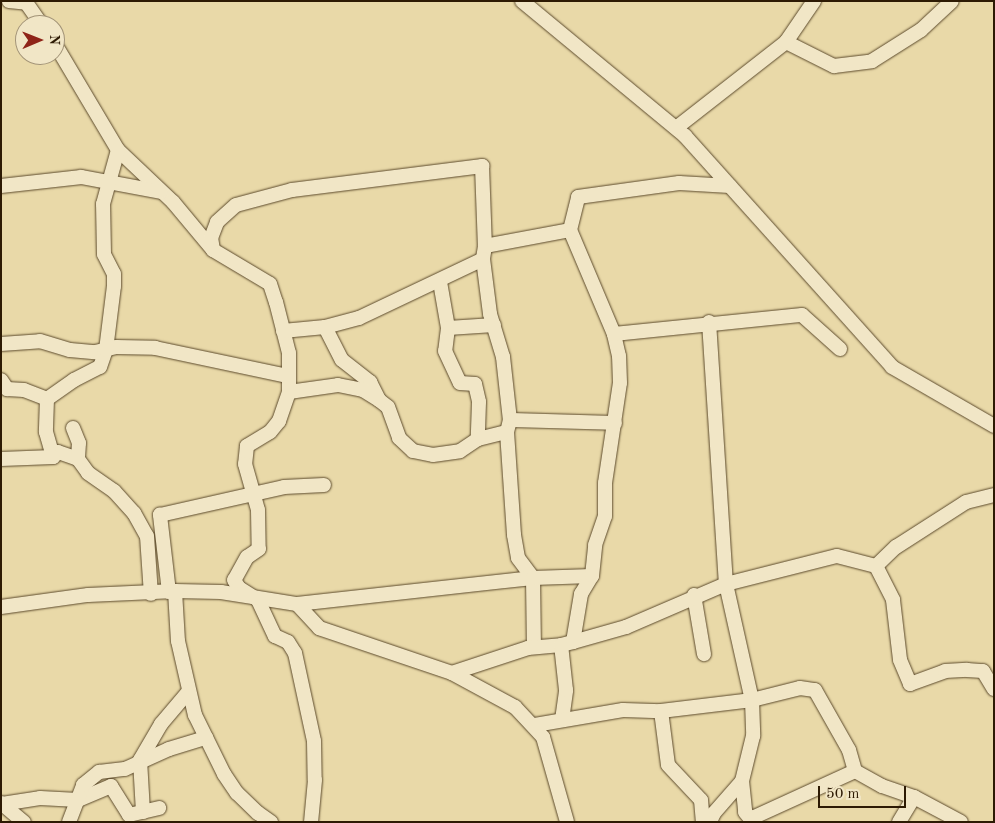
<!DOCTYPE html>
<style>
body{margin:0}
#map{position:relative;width:995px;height:823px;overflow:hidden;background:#e9d9a8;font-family:"Old Standard TT",serif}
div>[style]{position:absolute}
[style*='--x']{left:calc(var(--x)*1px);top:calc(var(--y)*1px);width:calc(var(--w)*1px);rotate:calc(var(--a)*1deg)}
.roads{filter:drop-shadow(0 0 1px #5c4a2c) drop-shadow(0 0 1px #5c4a2c)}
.street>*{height:14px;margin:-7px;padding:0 7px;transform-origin:7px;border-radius:7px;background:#f1e6c6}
span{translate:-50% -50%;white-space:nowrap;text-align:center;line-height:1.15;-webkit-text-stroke:5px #f1e6c6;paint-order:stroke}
.frame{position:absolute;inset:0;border:2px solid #2d1a03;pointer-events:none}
.north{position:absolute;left:15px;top:15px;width:50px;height:50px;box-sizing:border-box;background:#f1e6c6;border:1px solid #a39478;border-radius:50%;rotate:89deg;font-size:14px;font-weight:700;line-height:20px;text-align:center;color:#2d1a03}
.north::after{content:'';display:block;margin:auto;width:18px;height:22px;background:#8f2418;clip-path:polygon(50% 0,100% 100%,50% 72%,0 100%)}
.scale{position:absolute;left:818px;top:786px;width:88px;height:22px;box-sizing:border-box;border:2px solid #2d1a03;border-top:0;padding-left:6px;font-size:15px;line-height:18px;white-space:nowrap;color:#2d1a03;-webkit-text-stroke:4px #f1e6c6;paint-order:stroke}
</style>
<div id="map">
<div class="roads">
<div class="street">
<div style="--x:9;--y:1;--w:18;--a:6"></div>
<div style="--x:25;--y:1;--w:29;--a:55"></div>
<div style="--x:522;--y:1;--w:212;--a:39.6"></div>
<div style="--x:685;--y:136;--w:310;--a:48.1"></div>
<div style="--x:892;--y:367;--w:118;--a:30"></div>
<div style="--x:786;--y:42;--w:50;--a:-55.7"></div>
<div style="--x:55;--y:44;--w:123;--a:59.3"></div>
<div style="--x:118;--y:150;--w:76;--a:43.4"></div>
<div style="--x:173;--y:202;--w:62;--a:50.2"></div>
<div style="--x:213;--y:250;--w:66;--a:30.8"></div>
<div style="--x:270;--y:284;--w:19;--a:72"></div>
<div style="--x:276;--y:302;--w:53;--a:75.7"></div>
<div style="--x:289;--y:353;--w:39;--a:90"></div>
<div style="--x:289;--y:392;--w:31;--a:109"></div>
<div style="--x:279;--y:421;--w:14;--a:129"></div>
<div style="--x:270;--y:432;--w:27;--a:149"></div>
<div style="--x:247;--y:446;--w:18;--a:96"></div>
<div style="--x:245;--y:464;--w:48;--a:74.2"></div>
<div style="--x:258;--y:510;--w:39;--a:89"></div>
<div style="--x:259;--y:549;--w:14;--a:146"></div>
<div style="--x:247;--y:557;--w:26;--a:119"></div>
<div style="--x:234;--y:580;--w:9;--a:58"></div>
<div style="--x:239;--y:588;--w:22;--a:32"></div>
<div style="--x:258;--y:600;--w:40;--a:65"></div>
<div style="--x:275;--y:636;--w:14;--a:25"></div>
<div style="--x:288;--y:642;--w:13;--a:58"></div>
<div style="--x:295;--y:653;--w:90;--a:77.8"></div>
<div style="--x:314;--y:741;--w:39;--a:89"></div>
<div style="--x:315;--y:780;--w:42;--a:95.4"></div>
<div style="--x:676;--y:128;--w:140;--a:-38"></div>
<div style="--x:786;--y:42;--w:54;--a:26.6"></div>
<div style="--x:834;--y:66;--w:38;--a:-7"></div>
<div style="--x:872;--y:61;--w:58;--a:-32.3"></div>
<div style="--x:921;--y:30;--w:42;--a:-43.1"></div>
<div style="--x:1;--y:186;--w:81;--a:-6.4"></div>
<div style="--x:81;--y:177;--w:81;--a:10.6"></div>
<div style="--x:485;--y:246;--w:86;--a:-10.7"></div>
<div style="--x:213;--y:250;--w:12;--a:-99"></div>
<div style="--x:211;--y:238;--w:17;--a:-69"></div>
<div style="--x:217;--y:222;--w:25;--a:-42"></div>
<div style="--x:236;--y:205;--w:58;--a:-15"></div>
<div style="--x:292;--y:190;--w:192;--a:-7.2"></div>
<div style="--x:482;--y:166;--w:80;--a:87.9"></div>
<div style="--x:485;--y:246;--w:13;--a:99"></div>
<div style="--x:483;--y:259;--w:55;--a:82.7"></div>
<div style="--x:490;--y:314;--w:45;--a:73.2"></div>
<div style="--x:503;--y:357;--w:63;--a:83.7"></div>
<div style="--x:510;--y:420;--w:12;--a:104"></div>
<div style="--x:507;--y:432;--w:103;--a:86.1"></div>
<div style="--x:514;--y:535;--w:23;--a:80"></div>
<div style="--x:518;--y:558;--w:25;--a:53"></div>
<div style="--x:533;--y:578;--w:69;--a:89.2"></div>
<div style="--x:440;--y:282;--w:47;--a:80.1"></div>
<div style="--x:448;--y:328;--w:23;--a:97"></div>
<div style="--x:445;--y:351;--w:35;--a:65"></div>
<div style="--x:460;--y:383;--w:15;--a:4"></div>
<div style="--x:475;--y:384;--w:18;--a:77"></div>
<div style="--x:479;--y:402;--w:37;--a:92"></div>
<div style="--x:709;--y:322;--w:263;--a:86.3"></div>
<div style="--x:726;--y:584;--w:119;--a:77.4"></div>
<div style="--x:752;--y:700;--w:36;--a:88"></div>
<div style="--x:753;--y:736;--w:46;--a:103.7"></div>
<div style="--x:742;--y:781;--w:43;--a:131.2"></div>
<div style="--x:714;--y:813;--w:10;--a:114"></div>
<div style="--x:325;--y:327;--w:37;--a:63"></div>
<div style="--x:342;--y:360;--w:36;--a:38"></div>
<div style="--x:370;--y:382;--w:20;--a:63"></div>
<div style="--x:379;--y:400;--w:11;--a:38"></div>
<div style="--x:388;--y:407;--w:33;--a:70"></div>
<div style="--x:399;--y:438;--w:19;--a:43"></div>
<div style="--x:413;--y:451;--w:20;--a:11"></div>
<div style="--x:433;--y:455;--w:27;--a:-8"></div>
<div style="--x:460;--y:451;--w:22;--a:-34"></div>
<div style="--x:478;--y:439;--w:30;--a:-14"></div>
<div style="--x:448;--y:328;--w:46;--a:-3.7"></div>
<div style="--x:283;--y:331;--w:42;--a:-5.4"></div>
<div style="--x:325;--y:327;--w:35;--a:-15"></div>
<div style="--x:359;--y:318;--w:137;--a:-25.4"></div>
<div style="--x:614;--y:334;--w:189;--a:-5.8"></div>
<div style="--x:802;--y:315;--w:51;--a:41.8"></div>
<div style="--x:1;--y:344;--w:39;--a:-4"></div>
<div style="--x:40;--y:341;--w:31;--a:17"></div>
<div style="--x:70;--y:350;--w:25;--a:5"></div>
<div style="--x:95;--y:352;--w:22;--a:-13"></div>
<div style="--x:116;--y:347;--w:39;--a:1"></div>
<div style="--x:155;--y:348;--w:136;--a:11.9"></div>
<div style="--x:1;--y:380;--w:11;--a:56"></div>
<div style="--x:7;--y:389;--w:17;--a:3"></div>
<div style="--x:24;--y:390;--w:25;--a:21"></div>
<div style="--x:47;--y:399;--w:33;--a:92"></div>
<div style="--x:46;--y:432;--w:26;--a:74"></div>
<div style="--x:53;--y:457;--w:7;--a:-45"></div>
<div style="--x:58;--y:452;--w:21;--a:19"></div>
<div style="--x:78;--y:459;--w:17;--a:54"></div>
<div style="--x:88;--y:473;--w:32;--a:35"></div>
<div style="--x:114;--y:491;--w:30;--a:48"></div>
<div style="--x:134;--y:513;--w:26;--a:61"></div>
<div style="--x:147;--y:536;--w:58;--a:86.1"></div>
<div style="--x:289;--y:392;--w:49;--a:-8.1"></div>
<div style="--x:338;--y:385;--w:25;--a:11"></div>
<div style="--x:363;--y:390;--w:19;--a:32"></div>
<div style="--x:47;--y:399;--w:33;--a:-35"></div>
<div style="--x:74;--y:380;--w:29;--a:-27"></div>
<div style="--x:100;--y:367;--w:18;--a:-71"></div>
<div style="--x:106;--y:350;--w:64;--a:-82.9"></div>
<div style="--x:114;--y:286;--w:12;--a:-90"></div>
<div style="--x:114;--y:274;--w:22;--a:-117"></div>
<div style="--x:104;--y:254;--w:50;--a:-91.1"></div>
<div style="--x:103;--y:204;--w:56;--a:-74.5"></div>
<div style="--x:510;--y:420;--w:105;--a:1.6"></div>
<div style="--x:73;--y:428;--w:16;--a:68"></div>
<div style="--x:79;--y:443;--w:16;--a:94"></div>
<div style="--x:1;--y:459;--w:52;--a:-2.2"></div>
<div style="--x:876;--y:566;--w:28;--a:-44"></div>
<div style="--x:896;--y:547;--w:83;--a:-32.7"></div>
<div style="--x:966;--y:502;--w:29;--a:-14"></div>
<div style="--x:175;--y:591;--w:50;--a:86.6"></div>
<div style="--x:178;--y:641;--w:76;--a:77.1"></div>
<div style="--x:195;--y:715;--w:66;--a:63.8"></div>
<div style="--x:224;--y:774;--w:23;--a:56"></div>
<div style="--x:237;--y:793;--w:29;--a:44"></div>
<div style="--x:258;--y:813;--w:16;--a:35"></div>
<div style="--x:169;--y:592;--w:78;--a:-96.7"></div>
<div style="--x:160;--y:515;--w:127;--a:-12.7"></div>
<div style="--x:284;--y:487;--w:40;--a:-2.9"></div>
<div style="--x:694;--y:595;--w:60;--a:80.4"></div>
<div style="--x:297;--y:604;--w:33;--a:47"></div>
<div style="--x:319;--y:628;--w:140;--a:18.7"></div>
<div style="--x:452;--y:673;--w:72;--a:28.4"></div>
<div style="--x:515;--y:707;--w:41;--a:47"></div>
<div style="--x:543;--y:737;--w:88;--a:74.2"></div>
<div style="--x:1;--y:607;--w:88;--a:-7.9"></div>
<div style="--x:88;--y:595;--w:87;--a:-2.6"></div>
<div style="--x:175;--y:591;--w:46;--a:1.2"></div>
<div style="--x:221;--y:592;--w:77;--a:9"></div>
<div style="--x:297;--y:604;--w:237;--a:-6.3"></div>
<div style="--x:533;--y:578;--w:59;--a:-1.9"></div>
<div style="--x:573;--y:642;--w:55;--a:-15.8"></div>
<div style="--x:626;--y:627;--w:109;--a:-23.3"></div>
<div style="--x:726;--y:584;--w:114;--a:-14.2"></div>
<div style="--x:837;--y:556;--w:40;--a:14.4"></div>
<div style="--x:876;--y:566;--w:38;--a:63"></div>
<div style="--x:893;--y:600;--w:60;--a:83.3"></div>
<div style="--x:900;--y:660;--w:26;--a:67"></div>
<div style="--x:910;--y:684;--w:37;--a:-20"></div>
<div style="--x:945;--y:671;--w:22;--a:-3"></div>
<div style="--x:967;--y:670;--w:16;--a:4"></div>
<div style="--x:983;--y:671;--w:21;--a:59"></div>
<div style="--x:452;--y:673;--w:80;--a:-18.2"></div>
<div style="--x:528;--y:648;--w:33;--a:-5"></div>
<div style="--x:661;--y:711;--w:54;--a:82.6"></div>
<div style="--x:668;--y:765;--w:48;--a:46.7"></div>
<div style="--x:701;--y:800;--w:22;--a:85"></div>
<div style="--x:562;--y:720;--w:30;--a:-82"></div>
<div style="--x:566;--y:690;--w:45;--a:-96.3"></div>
<div style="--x:561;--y:645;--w:12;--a:-14"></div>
<div style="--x:573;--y:642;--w:49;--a:-80.5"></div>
<div style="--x:581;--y:594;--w:21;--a:-59"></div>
<div style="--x:592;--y:576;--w:31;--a:-84"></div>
<div style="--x:595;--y:545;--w:31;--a:-71"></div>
<div style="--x:605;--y:516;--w:33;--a:-90"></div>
<div style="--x:605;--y:483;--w:101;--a:-81.5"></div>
<div style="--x:620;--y:383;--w:27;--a:-92"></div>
<div style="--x:619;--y:356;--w:23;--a:-103"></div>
<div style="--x:614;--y:334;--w:113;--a:-112.9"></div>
<div style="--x:570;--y:230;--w:34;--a:-76"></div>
<div style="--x:578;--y:197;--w:102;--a:-7.9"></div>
<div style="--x:679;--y:183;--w:51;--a:3.4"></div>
<div style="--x:535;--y:725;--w:89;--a:-9.7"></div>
<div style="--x:623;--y:710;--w:38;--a:2"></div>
<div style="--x:661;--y:711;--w:92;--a:-6.9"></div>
<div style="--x:752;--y:700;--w:49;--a:-14"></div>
<div style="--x:800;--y:688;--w:15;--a:8"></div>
<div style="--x:815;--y:690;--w:69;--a:60.5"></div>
<div style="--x:849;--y:750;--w:22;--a:74"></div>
<div style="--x:855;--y:771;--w:31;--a:29"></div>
<div style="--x:882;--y:786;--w:34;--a:19"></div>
<div style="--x:914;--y:797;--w:53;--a:28"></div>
<div style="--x:742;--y:781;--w:31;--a:84"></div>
<div style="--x:745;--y:812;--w:13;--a:51"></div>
<div style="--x:1;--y:803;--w:30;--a:40"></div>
<div style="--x:2;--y:804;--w:38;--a:-9"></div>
<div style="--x:40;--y:798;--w:38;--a:3"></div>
<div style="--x:78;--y:800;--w:36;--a:-23"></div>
<div style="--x:111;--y:786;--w:34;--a:58"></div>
<div style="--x:129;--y:815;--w:31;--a:-13"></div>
<div style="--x:143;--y:812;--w:52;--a:-93.3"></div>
<div style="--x:140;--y:760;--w:42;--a:-59.7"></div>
<div style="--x:161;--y:724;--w:42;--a:-49.8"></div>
<div style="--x:752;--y:818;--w:113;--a:-24.5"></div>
<div style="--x:69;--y:822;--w:40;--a:-69"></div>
<div style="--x:83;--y:785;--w:21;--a:-39"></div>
<div style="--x:99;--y:772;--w:26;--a:-7"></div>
<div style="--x:125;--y:769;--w:48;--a:-24.4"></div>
<div style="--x:169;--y:749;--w:39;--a:-17"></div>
<div style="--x:899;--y:822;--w:29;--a:-59"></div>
</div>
</div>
<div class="frame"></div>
<div class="north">N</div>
<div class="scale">50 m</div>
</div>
